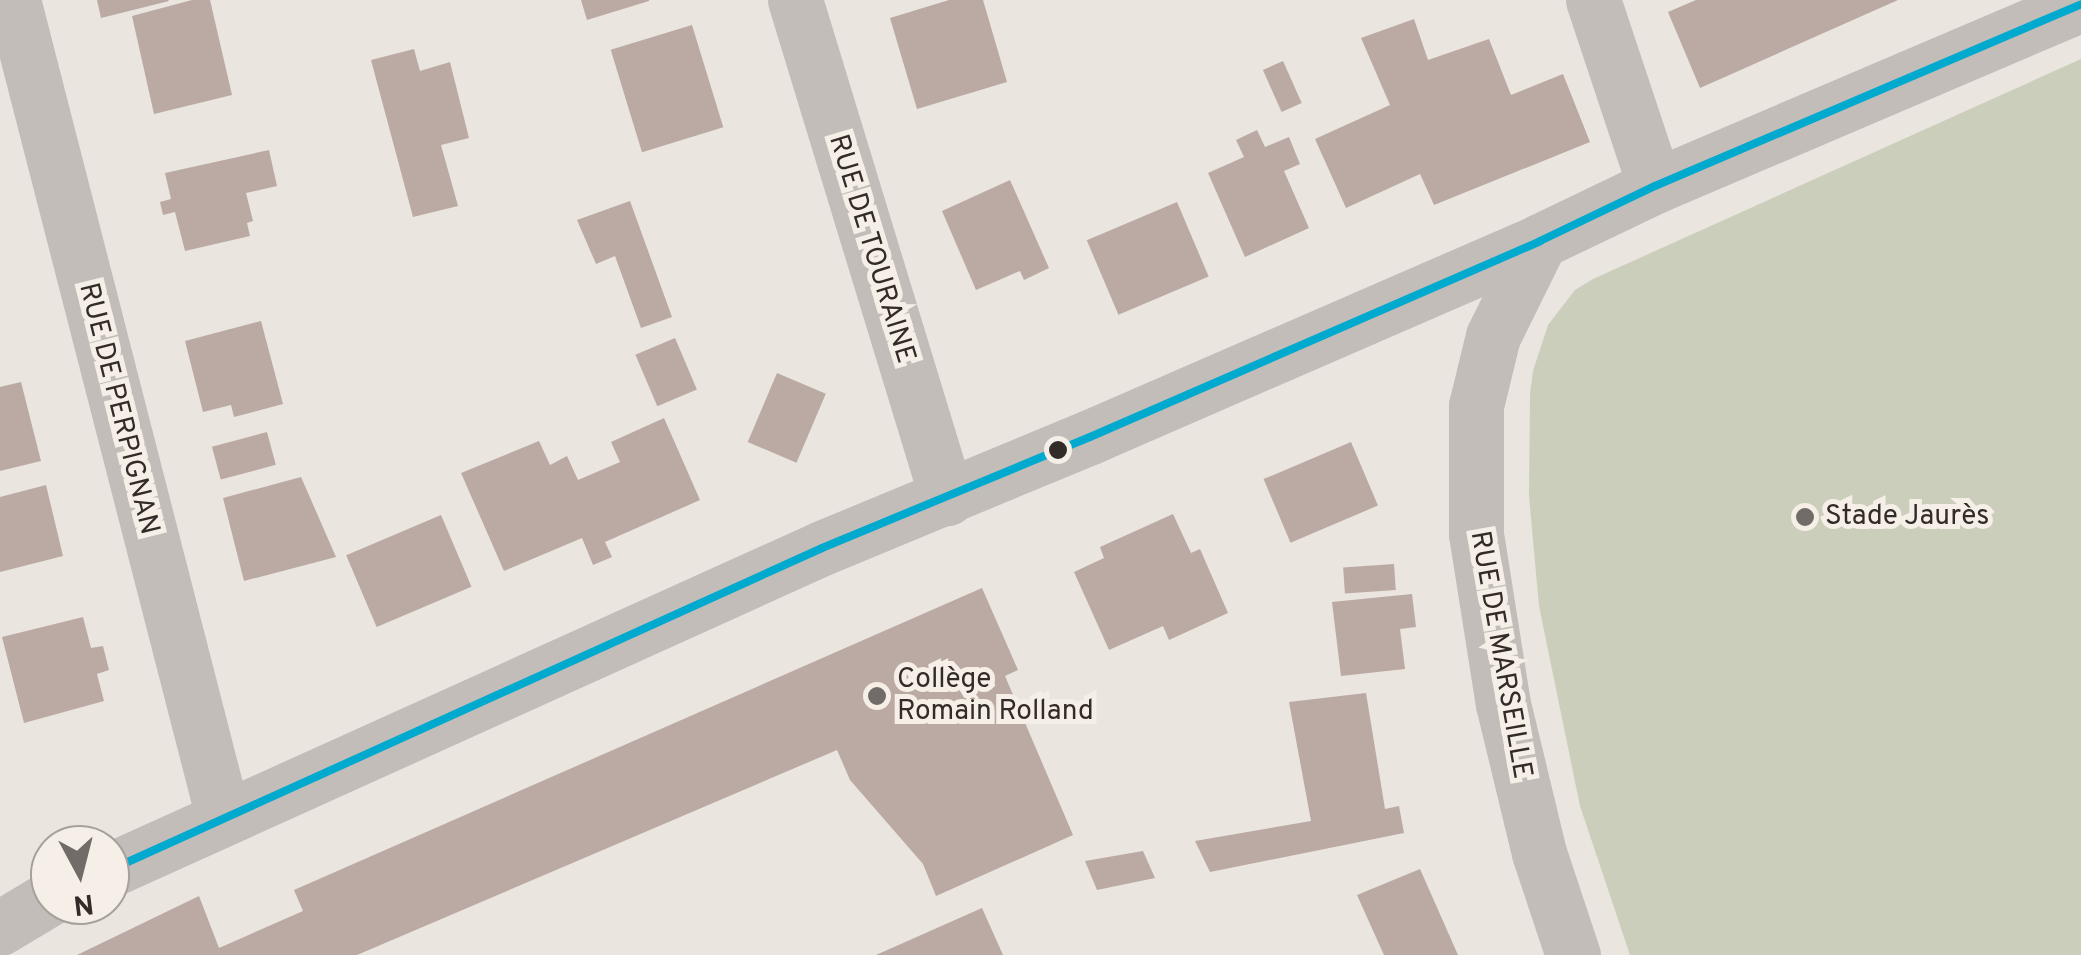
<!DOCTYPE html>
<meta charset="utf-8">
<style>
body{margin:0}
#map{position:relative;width:2081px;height:955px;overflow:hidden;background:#eae5df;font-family:Overpass,sans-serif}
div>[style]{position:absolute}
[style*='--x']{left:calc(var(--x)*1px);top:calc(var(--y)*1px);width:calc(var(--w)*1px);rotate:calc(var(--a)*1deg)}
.green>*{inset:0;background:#cbcebb}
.building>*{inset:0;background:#bbaaa3;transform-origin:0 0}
.minor>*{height:55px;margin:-27.5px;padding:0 27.5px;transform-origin:27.5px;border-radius:27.5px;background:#c2bdb9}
.bus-1>*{height:8px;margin:-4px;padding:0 4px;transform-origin:4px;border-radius:4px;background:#00a9ce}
.dots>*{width:28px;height:28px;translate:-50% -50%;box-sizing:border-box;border:5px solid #f6efe7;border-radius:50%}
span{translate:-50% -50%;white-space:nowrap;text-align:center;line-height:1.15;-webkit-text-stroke:10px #f6efe7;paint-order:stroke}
.street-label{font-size:28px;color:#322b28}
.poi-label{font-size:28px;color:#322b28}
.left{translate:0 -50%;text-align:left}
.north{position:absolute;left:30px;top:825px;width:100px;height:100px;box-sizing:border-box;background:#f6efe7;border:2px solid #a8a19b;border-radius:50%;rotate:173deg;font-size:28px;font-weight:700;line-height:40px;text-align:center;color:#322b28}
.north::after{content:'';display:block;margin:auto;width:35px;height:45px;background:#726c68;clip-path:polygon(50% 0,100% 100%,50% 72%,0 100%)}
</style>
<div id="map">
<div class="green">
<div style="clip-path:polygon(2081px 59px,2081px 955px,1630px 955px,1580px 806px,1539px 606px,1529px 496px,1530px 394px,1533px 371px,1548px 325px,1575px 290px,1593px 279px)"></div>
</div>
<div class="building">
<div style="clip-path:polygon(97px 0,168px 0,169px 1px,101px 18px)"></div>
<div style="clip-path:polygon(192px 0,210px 0,232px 95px,154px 114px,132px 16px)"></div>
<div style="clip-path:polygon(581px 0,649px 0,649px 1px,587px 20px)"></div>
<div style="clip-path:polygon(949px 0,983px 0,1007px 82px,917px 109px,890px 18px)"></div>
<div style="clip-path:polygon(1696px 0,1898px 0,1700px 88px,1668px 12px)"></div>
<div style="clip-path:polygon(1414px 19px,1428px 60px,1489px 39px,1511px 95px,1563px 74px,1590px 142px,1434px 205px,1420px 174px,1346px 208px,1315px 139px,1390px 105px,1361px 38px)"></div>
<div style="left:692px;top:25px;width:107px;height:85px;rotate:73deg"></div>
<div style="clip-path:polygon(414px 49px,420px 71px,450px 62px,469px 138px,441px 145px,458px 206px,413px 217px,371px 60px)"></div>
<div style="left:1283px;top:61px;width:46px;height:22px;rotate:66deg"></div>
<div style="clip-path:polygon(1257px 130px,1265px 147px,1289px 137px,1300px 164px,1284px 171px,1309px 228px,1245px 257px,1208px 173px,1244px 157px,1236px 140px)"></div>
<div style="clip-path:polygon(269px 150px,277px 186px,246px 193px,253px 221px,247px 223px,250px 236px,185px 251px,175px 212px,163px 215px,160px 202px,171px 199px,165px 173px)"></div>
<div style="clip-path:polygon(1010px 180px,1049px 268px,1024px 280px,1020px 271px,976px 290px,942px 211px)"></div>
<div style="clip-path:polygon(630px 201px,672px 317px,641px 328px,615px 256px,596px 264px,577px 220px)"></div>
<div style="left:1177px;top:202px;width:81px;height:98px;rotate:67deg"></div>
<div style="clip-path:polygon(261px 321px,283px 404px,234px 417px,231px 405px,203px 412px,185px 341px)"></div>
<div style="left:675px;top:338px;width:56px;height:43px;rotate:67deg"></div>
<div style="left:777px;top:373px;width:53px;height:75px;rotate:23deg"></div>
<div style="clip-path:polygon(21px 382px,41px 461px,0 471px,0 387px)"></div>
<div style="clip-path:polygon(664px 418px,700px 500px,605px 542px,612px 557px,593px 565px,582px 538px,504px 571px,461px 473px,539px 441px,550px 465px,567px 456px,578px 480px,620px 462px,611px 442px)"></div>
<div style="left:267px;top:432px;width:34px;height:57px;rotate:75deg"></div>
<div style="left:1351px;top:442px;width:69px;height:95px;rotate:67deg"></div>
<div style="clip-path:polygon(301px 477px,336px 557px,244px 581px,223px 498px)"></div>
<div style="clip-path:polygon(46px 485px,63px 556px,0 572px,0 497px)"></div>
<div style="clip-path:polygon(1173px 514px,1191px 553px,1200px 549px,1228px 613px,1169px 640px,1163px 626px,1109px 650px,1074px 572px,1104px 558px,1100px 547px)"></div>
<div style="left:441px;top:515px;width:78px;height:103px;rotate:67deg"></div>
<div style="left:1394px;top:564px;width:26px;height:51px;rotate:86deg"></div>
<div style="clip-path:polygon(982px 588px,1018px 670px,1005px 676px,1073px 835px,936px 896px,923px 864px,850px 780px,837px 750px,357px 955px,77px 955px,199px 896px,219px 948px,303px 911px,294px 890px)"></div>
<div style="clip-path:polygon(1412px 594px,1416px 627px,1400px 629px,1405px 669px,1341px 676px,1332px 602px)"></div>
<div style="clip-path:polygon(83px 617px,91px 648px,103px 646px,109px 670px,97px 674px,104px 701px,24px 723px,2px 637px)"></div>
<div style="clip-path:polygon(1366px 693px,1385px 809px,1399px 806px,1404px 833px,1210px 872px,1195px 841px,1311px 821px,1289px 702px)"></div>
<div style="clip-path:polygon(1143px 851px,1155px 878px,1097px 890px,1085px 861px)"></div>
<div style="clip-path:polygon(1420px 869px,1458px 955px,1384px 955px,1357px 895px)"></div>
<div style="clip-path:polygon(982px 908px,1003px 955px,876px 955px)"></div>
</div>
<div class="minor">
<div style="--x:13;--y:0;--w:844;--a:75.58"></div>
<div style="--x:795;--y:0;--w:521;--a:73.03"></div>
<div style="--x:1593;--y:0;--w:196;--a:71.6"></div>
<div style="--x:1540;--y:241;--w:106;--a:116.3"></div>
<div style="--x:1493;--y:336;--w:72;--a:103.7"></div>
<div style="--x:1476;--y:406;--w:128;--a:90"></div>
<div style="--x:1476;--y:534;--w:172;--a:81"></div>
<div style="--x:1503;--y:704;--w:153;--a:76.4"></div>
<div style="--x:1539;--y:853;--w:108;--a:71.6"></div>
<div style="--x:110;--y:870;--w:781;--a:-24.33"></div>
<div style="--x:822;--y:548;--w:290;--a:-22.5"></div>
<div style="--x:1090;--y:437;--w:491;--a:-23.5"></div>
<div style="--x:1540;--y:241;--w:127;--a:-25.6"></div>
<div style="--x:1655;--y:186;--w:463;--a:-23.1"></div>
<div style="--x:0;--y:928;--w:58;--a:-31"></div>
</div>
<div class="bus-1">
<div style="--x:110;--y:870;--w:781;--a:-24.33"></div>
<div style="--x:822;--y:548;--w:290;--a:-22.5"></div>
<div style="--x:1090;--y:437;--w:491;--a:-23.5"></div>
<div style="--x:1540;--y:241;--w:127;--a:-25.6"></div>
<div style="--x:1655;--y:186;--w:463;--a:-23.1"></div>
</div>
<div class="dots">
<div style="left:1058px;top:450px;background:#322b28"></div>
<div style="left:1805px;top:517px;background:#726c68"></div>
<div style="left:877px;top:696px;background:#726c68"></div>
</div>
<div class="street-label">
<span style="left:871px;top:249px;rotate:73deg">RUE DE TOURAINE</span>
<span style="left:118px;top:409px;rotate:76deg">RUE DE PERPIGNAN</span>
<span style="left:1500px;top:655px;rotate:80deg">RUE DE MARSEILLE</span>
</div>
<div class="poi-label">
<span class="left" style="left:1825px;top:517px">Stade Jaurès</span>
<span class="left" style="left:897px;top:696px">Collège<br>Romain Rolland</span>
</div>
<div class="north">N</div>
</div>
